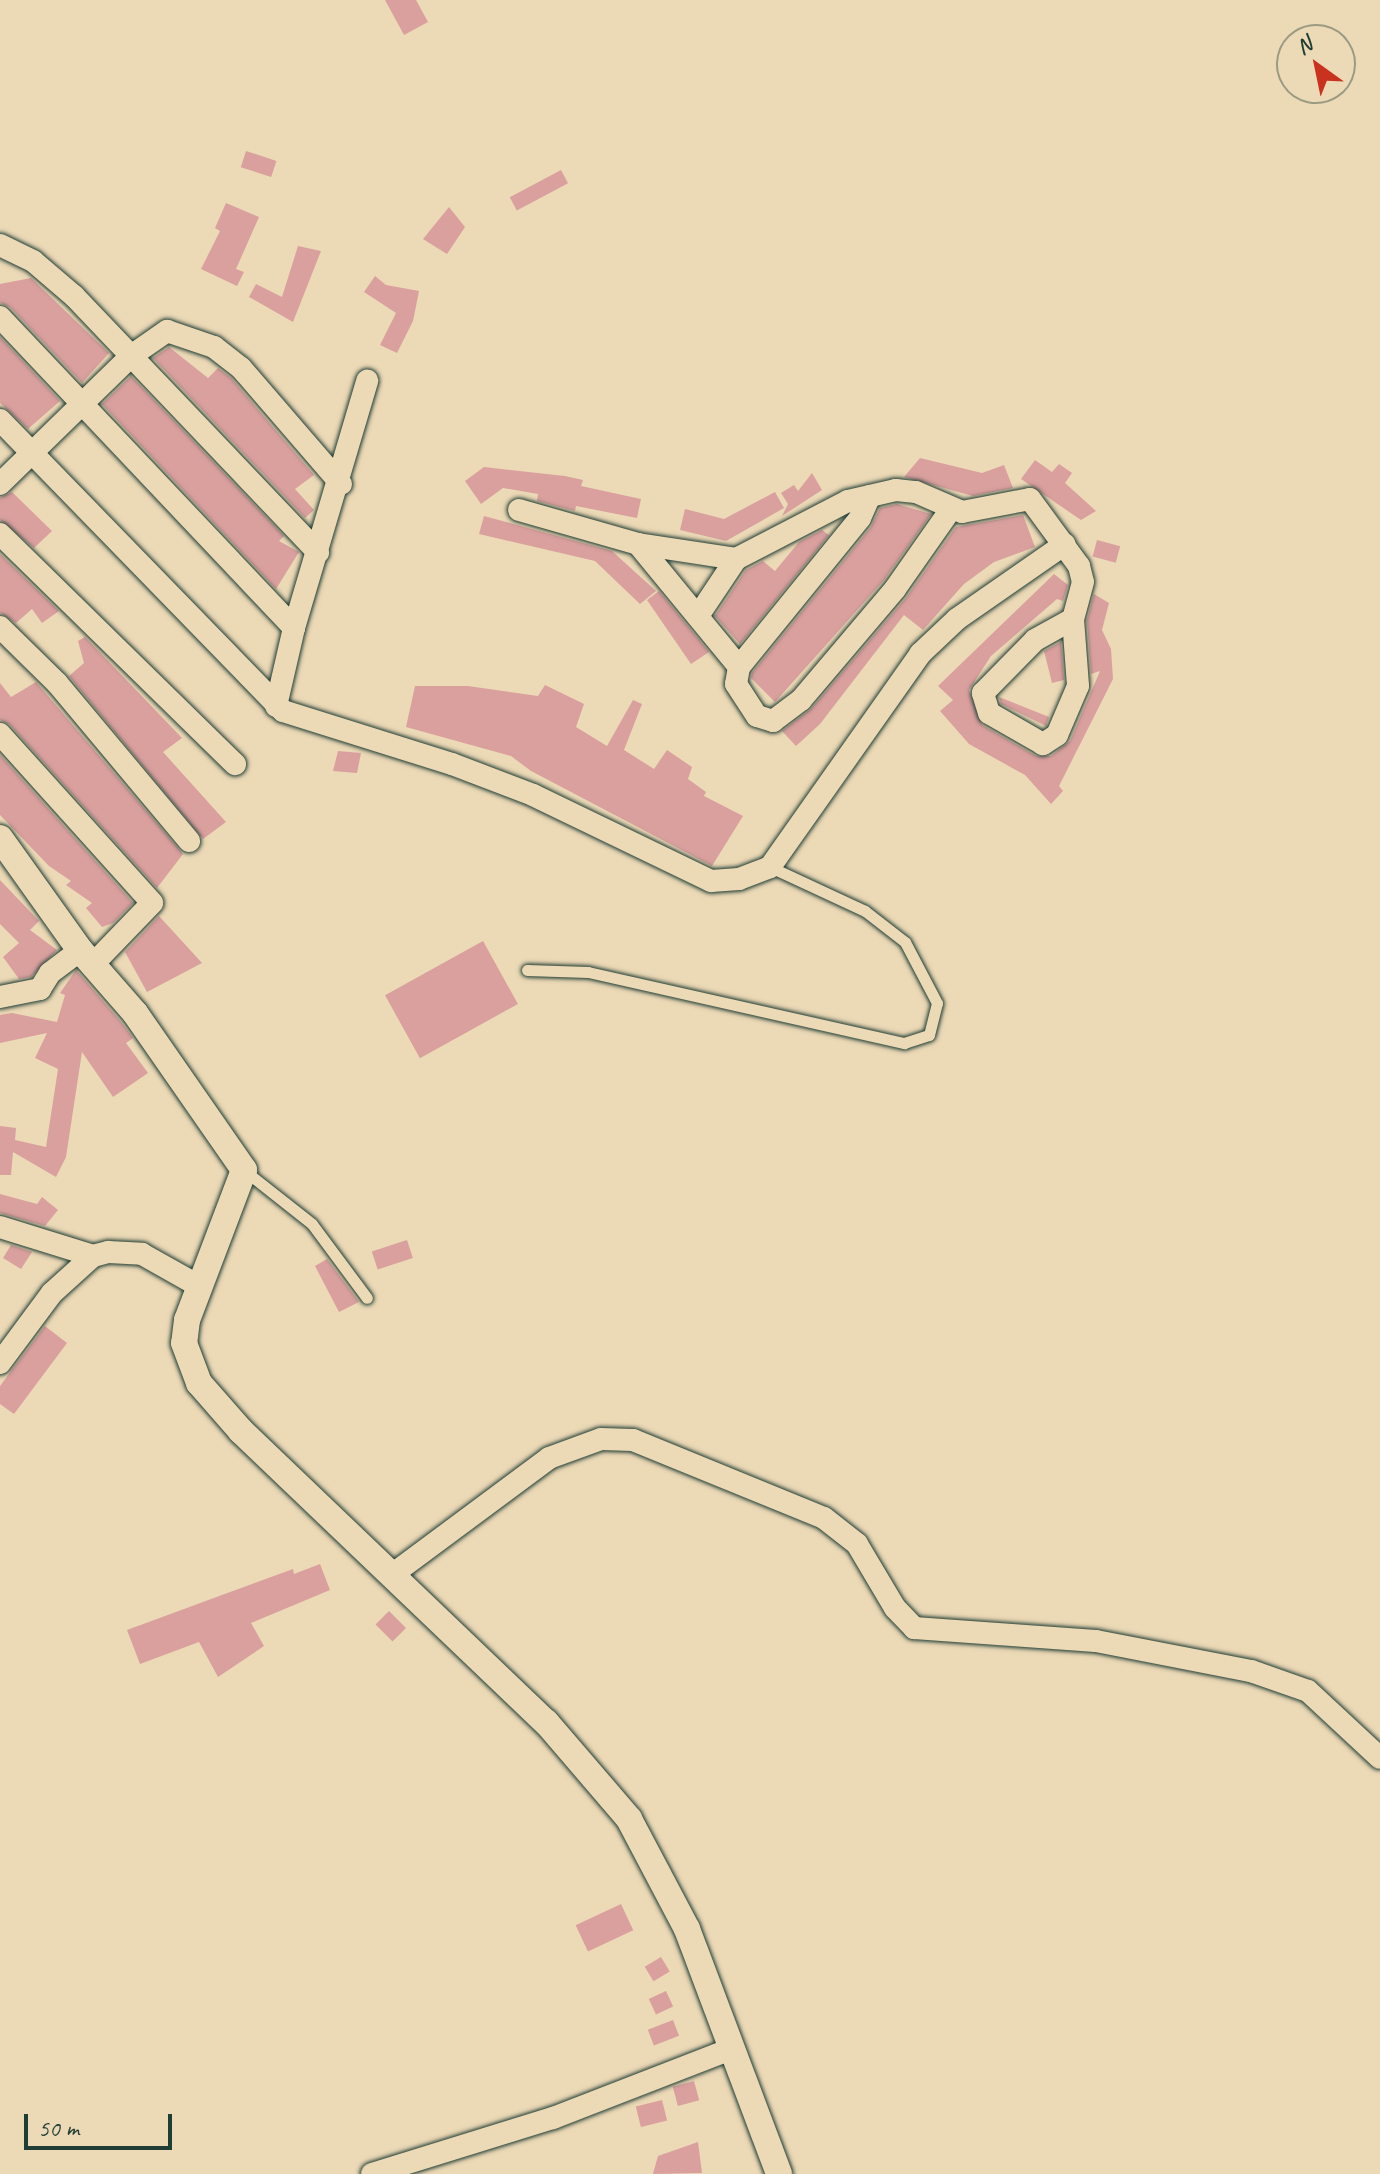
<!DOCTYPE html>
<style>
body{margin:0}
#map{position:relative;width:1380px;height:2174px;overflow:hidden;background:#ecd9b6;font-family:Caveat,sans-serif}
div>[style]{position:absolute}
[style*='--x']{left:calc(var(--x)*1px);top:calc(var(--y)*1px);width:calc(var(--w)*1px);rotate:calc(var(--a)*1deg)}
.building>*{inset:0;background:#daa09e;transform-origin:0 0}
.roads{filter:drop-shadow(0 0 2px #1f3d34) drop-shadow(0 0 2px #1f3d34)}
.service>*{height:11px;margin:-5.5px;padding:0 5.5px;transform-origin:5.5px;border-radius:5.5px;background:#ecd9b6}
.minor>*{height:22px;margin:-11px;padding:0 11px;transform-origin:11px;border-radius:11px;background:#ecd9b6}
.tertiary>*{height:26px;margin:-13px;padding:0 13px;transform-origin:13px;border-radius:13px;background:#ecd9b6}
span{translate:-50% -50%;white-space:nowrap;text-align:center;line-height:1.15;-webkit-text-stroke:6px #ecd9b6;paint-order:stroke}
.north{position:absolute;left:1276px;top:24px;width:80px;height:80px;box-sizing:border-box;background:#ecd9b6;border:2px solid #9a9b82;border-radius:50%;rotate:327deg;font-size:22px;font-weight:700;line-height:32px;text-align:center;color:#1f3d34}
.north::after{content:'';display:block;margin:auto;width:28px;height:36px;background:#c8321e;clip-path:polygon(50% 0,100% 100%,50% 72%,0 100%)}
.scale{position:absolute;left:24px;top:2114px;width:148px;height:36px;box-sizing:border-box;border:4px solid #1f3d34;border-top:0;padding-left:10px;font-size:24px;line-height:28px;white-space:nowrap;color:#1f3d34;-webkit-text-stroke:6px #ecd9b6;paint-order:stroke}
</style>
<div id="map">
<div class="building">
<div style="clip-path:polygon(385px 0,416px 0,428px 22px,404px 35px)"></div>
<div style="left:246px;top:151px;width:32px;height:17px;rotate:18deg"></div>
<div style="left:561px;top:170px;width:15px;height:58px;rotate:62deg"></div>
<div style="clip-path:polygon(226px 203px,259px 217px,236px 269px,244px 272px,237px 286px,201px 269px,220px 231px,215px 228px)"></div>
<div style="clip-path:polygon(449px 207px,465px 227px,447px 254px,423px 239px)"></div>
<div style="clip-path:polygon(298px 246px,321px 251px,293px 322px,249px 297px,256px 284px,282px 297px)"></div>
<div style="clip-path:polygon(375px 276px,386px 285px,419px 291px,413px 321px,397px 353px,380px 345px,396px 313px,364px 292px)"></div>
<div style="clip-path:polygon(31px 278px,109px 353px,82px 383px,10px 307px,0 303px,0 284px)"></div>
<div style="clip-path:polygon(0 337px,60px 401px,28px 429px,0 403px)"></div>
<div style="clip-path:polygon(169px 347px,208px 378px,218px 368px,231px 378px,314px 475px,295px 489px,314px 510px,305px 518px,153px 358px)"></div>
<div style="clip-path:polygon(131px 376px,284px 536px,279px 541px,299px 552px,276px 589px,102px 404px)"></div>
<div style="clip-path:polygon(920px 458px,982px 473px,1004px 465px,1013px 488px,973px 496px,904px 477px)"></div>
<div style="clip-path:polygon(1035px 460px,1052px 472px,1059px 464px,1072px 473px,1065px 483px,1096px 511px,1081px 520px,1021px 479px)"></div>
<div style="clip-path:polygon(484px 467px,565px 476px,583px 480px,581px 486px,641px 499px,637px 518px,576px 506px,575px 511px,537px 501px,538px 494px,503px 488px,481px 504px,465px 481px)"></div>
<div style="clip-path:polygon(812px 473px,822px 490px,782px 516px,788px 504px,781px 493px,794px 485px,798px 491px)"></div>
<div style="clip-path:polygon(12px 492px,52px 531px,34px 548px,0 520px,0 498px)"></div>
<div style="clip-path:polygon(775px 492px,784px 508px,726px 541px,680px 530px,685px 509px,724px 519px)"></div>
<div style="clip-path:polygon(897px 504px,931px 514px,884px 580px,775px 702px,751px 678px,752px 673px,871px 527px,880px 508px)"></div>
<div style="clip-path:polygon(1023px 515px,1035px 547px,994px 562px,964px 584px,923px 630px,904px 615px,820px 724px,796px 746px,782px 731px,811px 709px,906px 598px,956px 527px)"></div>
<div style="clip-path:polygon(484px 516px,612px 551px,656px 591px,640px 604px,595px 561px,479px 534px)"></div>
<div style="clip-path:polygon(822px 530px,829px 535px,740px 644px,715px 616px,746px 570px,763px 561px,775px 571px,799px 542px)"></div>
<div style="left:1097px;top:540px;width:24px;height:17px;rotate:15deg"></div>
<div style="clip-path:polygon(0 554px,59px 611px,42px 623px,32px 609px,16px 623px,0 613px)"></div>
<div style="clip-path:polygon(1054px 574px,1068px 585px,1063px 601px,1057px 599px,991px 656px,969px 690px,982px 725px,1036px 756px,1051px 756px,1070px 741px,1100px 671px,1091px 674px,1087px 620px,1094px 594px,1109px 603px,1102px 630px,1111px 649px,1113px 679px,1059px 786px,1063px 791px,1051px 804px,1025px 775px,969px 744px,940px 711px,953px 700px,938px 686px)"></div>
<div style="clip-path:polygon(659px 591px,709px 652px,691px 664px,647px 600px)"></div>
<div style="clip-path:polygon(85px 637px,182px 738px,163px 752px,226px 822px,203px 839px,69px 676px,84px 663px,78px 641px)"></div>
<div style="clip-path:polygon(1061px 642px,1064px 680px,1052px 683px,1044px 651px)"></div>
<div style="clip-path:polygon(36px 682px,183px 854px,157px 888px,10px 725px,0 720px,0 683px,11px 697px)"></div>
<div style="clip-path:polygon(545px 685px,584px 704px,576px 727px,607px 746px,633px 700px,642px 704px,624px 750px,654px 769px,667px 750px,692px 767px,688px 779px,706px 792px,704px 796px,743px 816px,712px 866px,531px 771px,511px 756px,406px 727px,415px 686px,468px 686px,538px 696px)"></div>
<div style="clip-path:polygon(999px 697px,1049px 717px,1046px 726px,1001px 704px)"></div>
<div style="clip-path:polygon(338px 751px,361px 753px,357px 773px,333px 771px)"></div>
<div style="clip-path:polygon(0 755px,133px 903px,113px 923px,102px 927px,86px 908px,92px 903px,66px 885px,71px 881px,49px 866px,0 815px)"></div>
<div style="clip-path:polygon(0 880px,39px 921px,30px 930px,57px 950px,31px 977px,19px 979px,3px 957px,19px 943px,0 924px)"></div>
<div style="clip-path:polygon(159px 916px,202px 963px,147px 992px,125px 952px)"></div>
<div style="left:483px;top:941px;width:72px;height:112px;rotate:61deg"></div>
<div style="clip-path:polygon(76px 970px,122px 1023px,133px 1038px,126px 1043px,148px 1073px,113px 1097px,82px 1052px,66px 1157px,56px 1177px,13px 1152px,11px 1175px,0 1175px,0 1126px,16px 1128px,15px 1140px,46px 1147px,58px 1069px,35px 1058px,47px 1033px,0 1043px,0 1015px,12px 1013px,57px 1022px,65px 995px,60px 993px)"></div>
<div style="clip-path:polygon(0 1194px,37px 1204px,42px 1197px,58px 1210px,45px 1226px,0 1213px)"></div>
<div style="left:407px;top:1240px;width:19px;height:37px;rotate:72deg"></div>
<div style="clip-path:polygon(11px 1245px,32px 1252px,21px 1269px,3px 1258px)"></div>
<div style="clip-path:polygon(327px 1259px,359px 1302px,339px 1312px,315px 1266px)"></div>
<div style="clip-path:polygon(45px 1326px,67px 1343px,14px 1414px,0 1404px,0 1386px)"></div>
<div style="clip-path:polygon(320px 1564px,330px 1590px,251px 1623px,264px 1646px,218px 1677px,199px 1642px,140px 1664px,127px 1630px,293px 1569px,294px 1574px)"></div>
<div style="left:389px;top:1611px;width:24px;height:19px;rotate:45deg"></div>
<div style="left:621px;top:1904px;width:29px;height:50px;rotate:65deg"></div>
<div style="left:661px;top:1957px;width:17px;height:19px;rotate:59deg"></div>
<div style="left:666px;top:1991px;width:17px;height:19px;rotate:65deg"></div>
<div style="left:673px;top:2020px;width:17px;height:27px;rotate:69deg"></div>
<div style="left:694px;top:2081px;width:20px;height:22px;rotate:75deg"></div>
<div style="left:662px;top:2100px;width:21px;height:27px;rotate:76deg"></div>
<div style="clip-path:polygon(698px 2142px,702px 2173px,653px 2174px,658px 2156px)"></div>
</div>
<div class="roads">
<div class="service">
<div style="--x:527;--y:970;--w:61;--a:1.9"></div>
<div style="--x:588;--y:972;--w:324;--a:12.7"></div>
<div style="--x:904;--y:1043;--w:26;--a:-18"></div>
<div style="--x:929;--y:1035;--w:33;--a:-76"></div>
<div style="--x:937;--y:1003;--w:69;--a:-117.7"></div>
<div style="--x:905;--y:942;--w:51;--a:-142.2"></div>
<div style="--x:865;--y:911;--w:105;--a:-155.1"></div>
<div style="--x:245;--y:1171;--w:85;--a:38.3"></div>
<div style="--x:312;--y:1224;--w:92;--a:53.4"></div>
</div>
<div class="minor">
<div style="--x:0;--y:245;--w:37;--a:26"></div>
<div style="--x:33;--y:261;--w:54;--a:40.5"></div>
<div style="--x:74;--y:296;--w:354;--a:46.4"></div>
<div style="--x:0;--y:317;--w:428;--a:46.6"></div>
<div style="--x:0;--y:420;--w:406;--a:45.8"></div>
<div style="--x:283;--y:711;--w:177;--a:17.4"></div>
<div style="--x:452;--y:764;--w:87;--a:20.9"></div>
<div style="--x:533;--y:795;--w:198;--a:25.8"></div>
<div style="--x:711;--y:881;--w:28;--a:-4"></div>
<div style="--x:739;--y:879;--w:33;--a:-21"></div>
<div style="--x:770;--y:867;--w:261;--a:-54.8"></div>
<div style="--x:920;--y:654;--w:51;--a:-43.4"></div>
<div style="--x:957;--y:619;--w:131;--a:-34.8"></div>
<div style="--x:0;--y:484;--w:183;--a:-44.3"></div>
<div style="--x:131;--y:356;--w:44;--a:-34.8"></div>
<div style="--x:167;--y:331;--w:50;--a:18.8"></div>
<div style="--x:214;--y:347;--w:34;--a:38"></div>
<div style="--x:241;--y:368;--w:153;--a:49.2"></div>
<div style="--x:519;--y:510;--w:124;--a:15.9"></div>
<div style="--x:638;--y:544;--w:99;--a:8.7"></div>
<div style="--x:736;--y:559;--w:126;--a:-27.4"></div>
<div style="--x:848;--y:501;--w:49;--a:-12.9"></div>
<div style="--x:896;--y:490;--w:20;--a:6"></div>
<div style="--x:916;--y:492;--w:50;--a:23.5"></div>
<div style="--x:962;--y:512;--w:69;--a:-10.8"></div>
<div style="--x:1030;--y:499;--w:83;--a:53.8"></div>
<div style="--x:1079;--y:566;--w:16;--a:76"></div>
<div style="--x:1083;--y:582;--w:38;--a:105"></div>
<div style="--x:1073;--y:619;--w:67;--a:85.7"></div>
<div style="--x:1078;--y:686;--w:53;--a:113.2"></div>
<div style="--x:1057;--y:735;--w:17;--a:147"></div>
<div style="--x:1043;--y:744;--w:62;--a:-150.1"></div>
<div style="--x:989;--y:713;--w:21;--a:-107"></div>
<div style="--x:983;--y:693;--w:74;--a:-45.5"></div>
<div style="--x:1035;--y:640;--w:43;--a:-28.9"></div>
<div style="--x:0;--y:534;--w:329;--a:44.4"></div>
<div style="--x:638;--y:544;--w:159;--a:50.6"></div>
<div style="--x:739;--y:667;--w:17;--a:100"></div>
<div style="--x:736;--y:684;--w:38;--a:57"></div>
<div style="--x:757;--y:716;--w:17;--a:17"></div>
<div style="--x:773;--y:721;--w:35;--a:-37"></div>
<div style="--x:801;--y:700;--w:145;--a:-49.7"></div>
<div style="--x:895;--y:589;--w:98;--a:-55"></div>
<div style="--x:698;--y:616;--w:69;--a:-56.3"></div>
<div style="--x:0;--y:627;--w:80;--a:44.5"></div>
<div style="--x:57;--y:683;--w:206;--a:50.1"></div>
<div style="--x:739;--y:667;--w:192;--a:-50.9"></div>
<div style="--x:860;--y:518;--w:24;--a:-66"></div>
<div style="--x:276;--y:706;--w:80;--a:-77"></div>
<div style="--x:294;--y:628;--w:258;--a:-73.5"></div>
<div style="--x:0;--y:734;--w:227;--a:48"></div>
<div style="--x:152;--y:903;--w:85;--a:134"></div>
<div style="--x:0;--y:997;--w:41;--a:-11.3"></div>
<div style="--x:40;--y:989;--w:19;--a:-58"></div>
<div style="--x:50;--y:973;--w:38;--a:-37"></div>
<div style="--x:0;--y:1227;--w:97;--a:17.3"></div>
<div style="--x:0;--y:1363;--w:87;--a:-53.4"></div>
<div style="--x:52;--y:1293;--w:55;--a:-42.1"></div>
<div style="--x:93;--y:1256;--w:16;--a:-15"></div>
<div style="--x:108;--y:1252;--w:34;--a:3"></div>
<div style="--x:142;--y:1254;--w:65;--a:29.3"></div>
<div style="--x:393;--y:1574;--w:194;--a:-36.6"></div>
<div style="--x:549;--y:1458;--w:55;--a:-20.1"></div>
<div style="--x:601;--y:1439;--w:32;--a:2"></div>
<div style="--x:633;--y:1440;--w:206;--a:22.2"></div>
<div style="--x:824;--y:1518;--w:42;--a:38.2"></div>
<div style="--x:857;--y:1544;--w:74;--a:59.3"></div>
<div style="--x:895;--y:1608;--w:28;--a:46"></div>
<div style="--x:914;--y:1628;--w:182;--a:4.1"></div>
<div style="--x:1096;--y:1641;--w:158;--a:11"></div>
<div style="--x:1251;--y:1671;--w:60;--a:19.3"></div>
<div style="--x:1308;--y:1691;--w:98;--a:42.9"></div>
<div style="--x:372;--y:2174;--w:189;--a:-17.2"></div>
<div style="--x:553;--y:2118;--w:191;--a:-21.2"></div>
</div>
<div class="tertiary">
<div style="--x:0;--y:838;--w:138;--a:54.5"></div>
<div style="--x:80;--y:950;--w:84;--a:48.9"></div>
<div style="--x:135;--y:1013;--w:191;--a:55.2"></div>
<div style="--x:244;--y:1170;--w:160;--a:110.8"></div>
<div style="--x:187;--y:1320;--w:23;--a:97"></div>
<div style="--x:184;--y:1343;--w:43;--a:69.4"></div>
<div style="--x:199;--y:1383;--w:64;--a:48.8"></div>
<div style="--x:241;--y:1431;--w:422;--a:43.7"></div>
<div style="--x:546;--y:1722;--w:128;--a:49.4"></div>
<div style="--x:629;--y:1819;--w:124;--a:62.2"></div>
<div style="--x:687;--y:1929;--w:262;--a:69.4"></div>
</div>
</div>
<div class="north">N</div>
<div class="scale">50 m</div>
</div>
